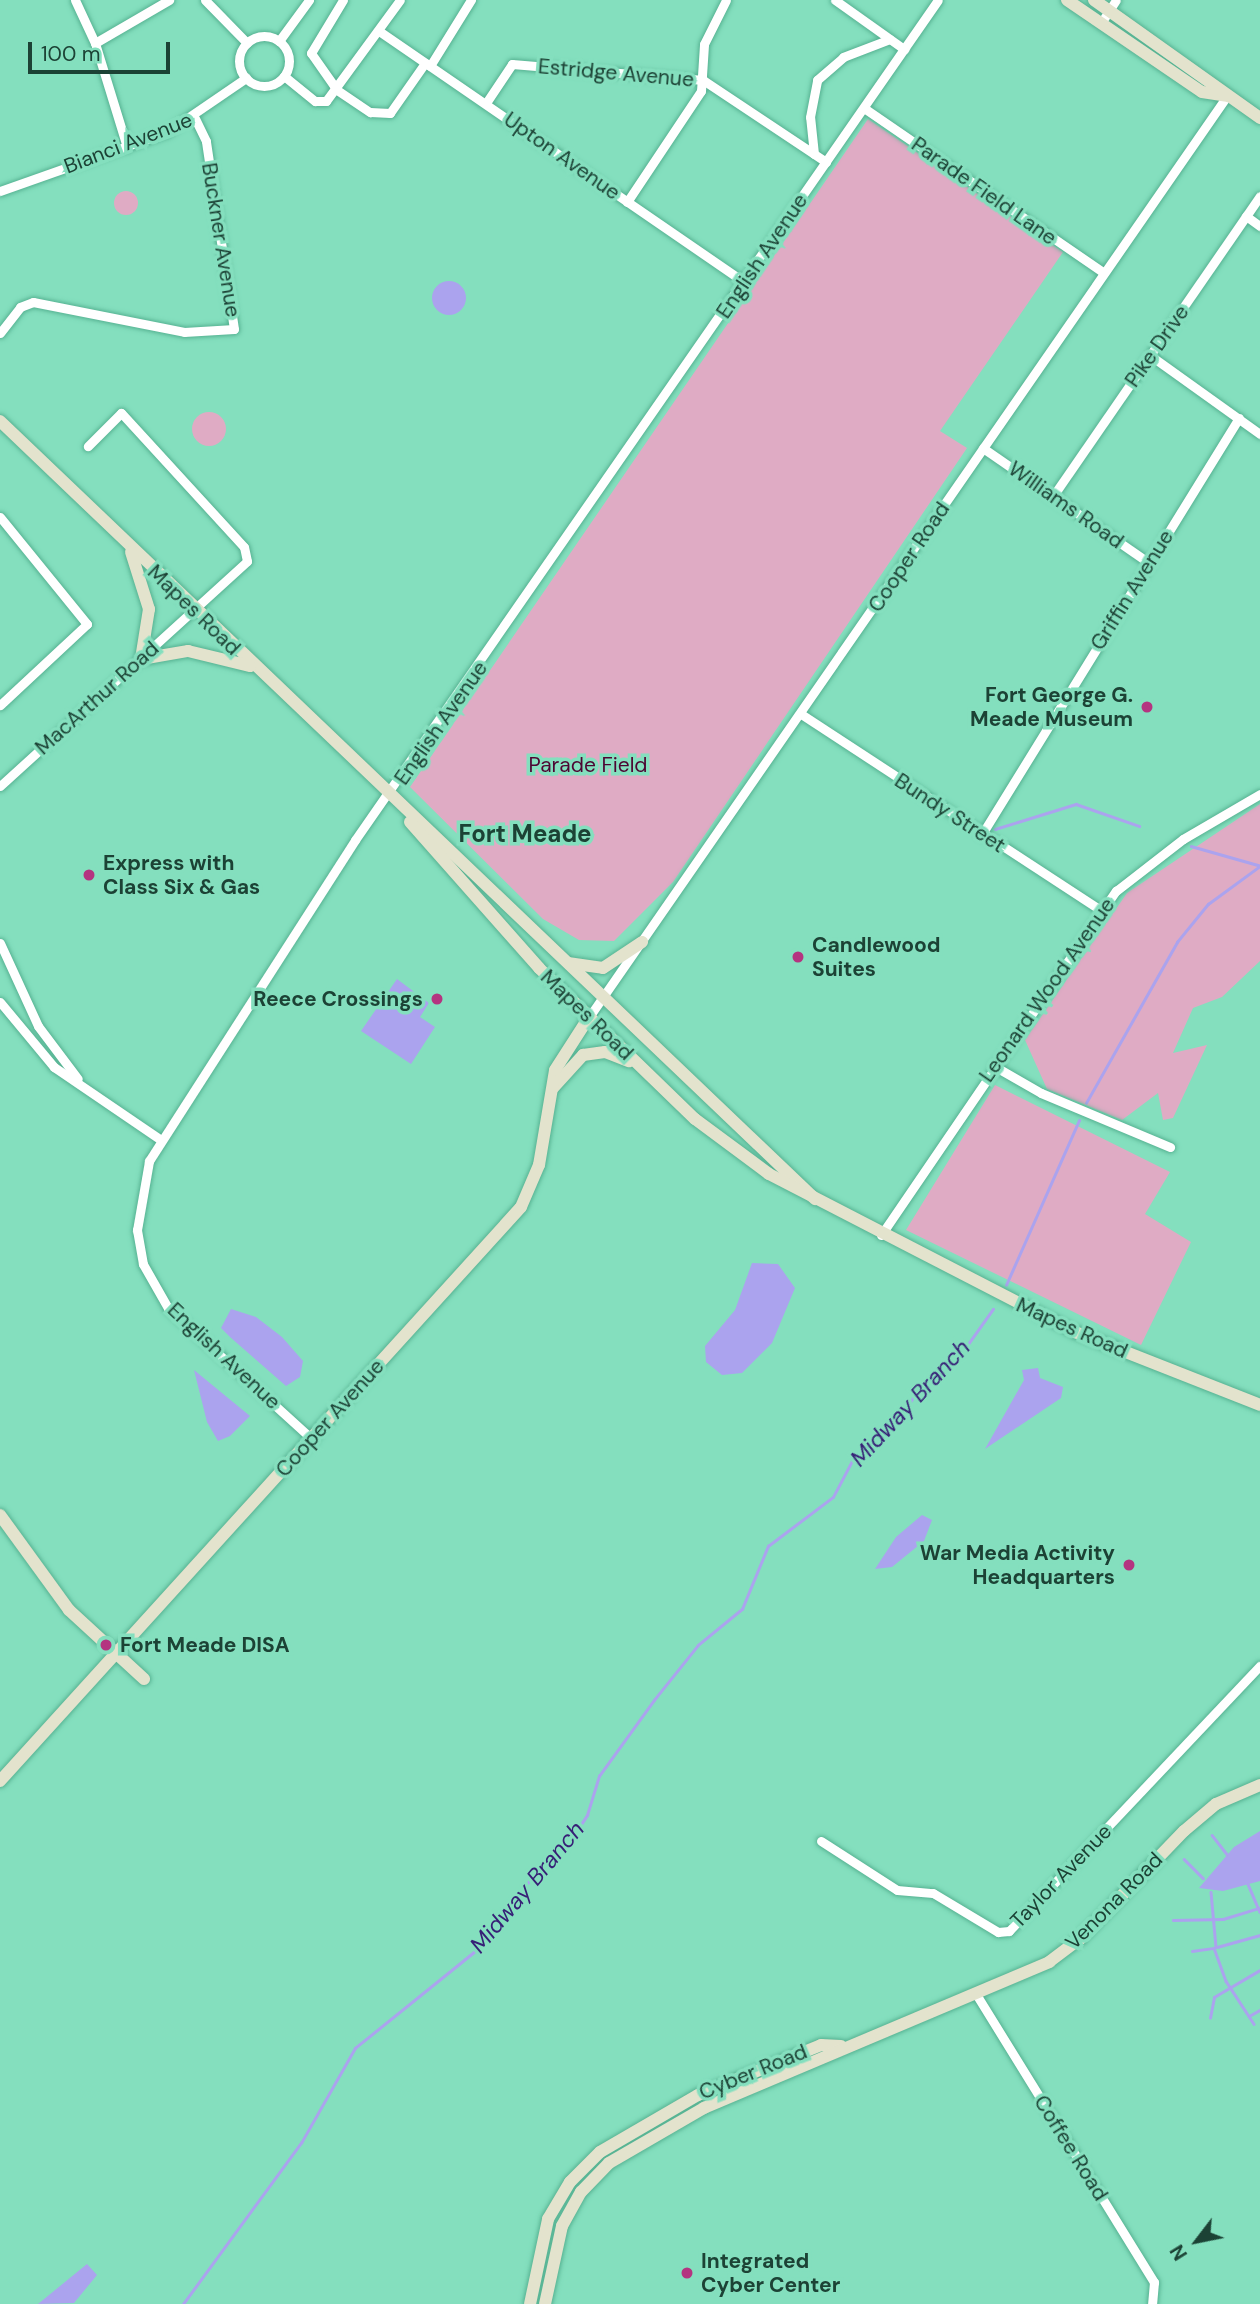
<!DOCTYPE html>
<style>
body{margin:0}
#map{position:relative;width:1260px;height:2304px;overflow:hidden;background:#84dfbe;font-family:"DM Sans",sans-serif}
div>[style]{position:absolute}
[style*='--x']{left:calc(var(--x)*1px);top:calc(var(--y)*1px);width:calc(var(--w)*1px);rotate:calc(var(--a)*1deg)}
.green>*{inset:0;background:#dfabc4}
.round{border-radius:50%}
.water>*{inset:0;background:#aba3ee}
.stream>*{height:2.5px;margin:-1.25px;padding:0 1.25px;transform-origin:1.25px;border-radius:1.25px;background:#aba3ee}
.roads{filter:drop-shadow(0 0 2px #56b292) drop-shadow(0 0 2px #56b292)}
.street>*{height:9px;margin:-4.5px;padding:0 4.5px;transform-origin:4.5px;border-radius:4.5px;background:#fff}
.street>.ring{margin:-4.5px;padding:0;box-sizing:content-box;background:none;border:9px solid #fff;border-radius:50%}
.secondary>*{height:12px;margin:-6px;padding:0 6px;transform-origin:6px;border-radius:6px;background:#e3e3cd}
.dots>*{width:19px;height:19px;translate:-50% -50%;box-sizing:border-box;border:4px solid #84dfbe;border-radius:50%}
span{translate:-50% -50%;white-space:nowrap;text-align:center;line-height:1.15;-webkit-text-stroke:7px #84dfbe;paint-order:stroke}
.street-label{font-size:21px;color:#1c4235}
.poi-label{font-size:21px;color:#1c4235;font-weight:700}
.right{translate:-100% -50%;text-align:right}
.left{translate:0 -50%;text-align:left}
.park-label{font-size:21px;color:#4d0532}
.water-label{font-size:23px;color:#362076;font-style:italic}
.quarter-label{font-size:24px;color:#1c4235;font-weight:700}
.north{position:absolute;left:1162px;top:2206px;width:70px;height:70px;-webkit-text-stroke:5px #84dfbe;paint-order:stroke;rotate:238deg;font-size:19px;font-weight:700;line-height:28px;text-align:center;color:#1c4235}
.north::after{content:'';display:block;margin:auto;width:24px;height:32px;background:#1c4235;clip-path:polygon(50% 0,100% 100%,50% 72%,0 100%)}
.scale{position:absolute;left:28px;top:42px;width:142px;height:32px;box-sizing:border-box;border:4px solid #1c4235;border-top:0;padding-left:9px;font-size:21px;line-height:24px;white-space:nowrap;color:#1c4235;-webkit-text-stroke:5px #84dfbe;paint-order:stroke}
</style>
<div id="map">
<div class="green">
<div style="clip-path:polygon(868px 119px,1063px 252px,940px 431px,967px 448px,673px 882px,614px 941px,579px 940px,543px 919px,410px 787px)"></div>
<div class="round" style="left:114px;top:191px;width:24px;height:24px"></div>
<div class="round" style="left:192px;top:412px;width:34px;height:34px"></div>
<div style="clip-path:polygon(1260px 804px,1260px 961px,1222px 997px,1193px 1008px,1173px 1053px,1207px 1045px,1173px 1118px,1163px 1120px,1158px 1093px,1122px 1120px,1047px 1089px,1025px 1040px,1127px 893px)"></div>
<div style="clip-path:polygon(995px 1085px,1170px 1172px,1145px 1214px,1191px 1242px,1141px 1345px,906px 1230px)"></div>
</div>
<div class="water">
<div class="round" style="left:432px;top:281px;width:34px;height:34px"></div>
<div style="clip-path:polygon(397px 979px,429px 1003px,420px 1017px,435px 1027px,411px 1064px,361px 1031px)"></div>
<div style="clip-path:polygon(752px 1263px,778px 1264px,795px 1288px,772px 1343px,742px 1373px,722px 1375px,706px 1362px,705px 1346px,735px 1310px)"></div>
<div style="clip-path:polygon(231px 1309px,256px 1317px,282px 1337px,303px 1361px,300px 1377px,286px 1386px,230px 1337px,221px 1328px)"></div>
<div style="clip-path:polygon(1038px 1368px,1040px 1378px,1063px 1387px,1061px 1398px,985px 1449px,1024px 1380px,1022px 1370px)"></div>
<div style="clip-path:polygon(194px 1370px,250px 1416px,230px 1436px,218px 1441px,207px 1422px)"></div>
<div style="clip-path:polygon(922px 1515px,932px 1520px,924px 1541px,892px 1567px,875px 1569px,896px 1537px)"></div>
<div style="clip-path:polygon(1260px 1831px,1260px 1881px,1223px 1891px,1199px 1888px,1234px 1847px)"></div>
<div style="clip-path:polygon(87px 2264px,97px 2275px,74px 2303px,38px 2304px)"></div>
</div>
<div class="stream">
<div style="--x:995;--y:829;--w:85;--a:-17.2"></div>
<div style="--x:1076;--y:804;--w:67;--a:19.2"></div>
<div style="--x:1191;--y:846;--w:70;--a:15.8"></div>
<div style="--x:1086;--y:1103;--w:185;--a:-60.5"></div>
<div style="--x:1177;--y:942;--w:49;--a:-50.8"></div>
<div style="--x:1208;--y:904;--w:64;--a:-36.2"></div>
<div style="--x:1006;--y:1285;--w:180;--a:-66.1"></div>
<div style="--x:1212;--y:1835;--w:24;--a:52"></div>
<div style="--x:1184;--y:1859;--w:27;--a:45"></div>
<div style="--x:1248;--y:1884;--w:30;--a:67"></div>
<div style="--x:1211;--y:1892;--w:55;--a:84.8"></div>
<div style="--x:1173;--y:1920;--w:50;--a:-1.1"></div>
<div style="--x:1223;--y:1919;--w:39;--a:-17"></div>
<div style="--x:1217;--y:1947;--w:45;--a:-15.6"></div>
<div style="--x:1192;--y:1951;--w:22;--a:-8"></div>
<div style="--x:1214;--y:1948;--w:35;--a:70"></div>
<div style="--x:1226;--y:1981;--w:51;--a:56.9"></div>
<div style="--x:1249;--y:2016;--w:13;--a:-29"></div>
<div style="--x:1210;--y:2018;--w:21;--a:-79"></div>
<div style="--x:1214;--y:1997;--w:53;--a:-30.4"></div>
<div style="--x:183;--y:2304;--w:200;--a:-53.8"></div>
<div style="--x:301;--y:2143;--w:109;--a:-60.4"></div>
<div style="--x:355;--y:2048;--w:161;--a:-38.9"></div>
<div style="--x:480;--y:1947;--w:102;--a:-53.4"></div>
<div style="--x:541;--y:1865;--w:32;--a:-36"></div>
<div style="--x:567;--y:1846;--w:37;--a:-57"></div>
<div style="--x:587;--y:1815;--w:41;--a:-72.9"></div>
<div style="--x:599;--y:1776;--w:94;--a:-54.1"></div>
<div style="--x:654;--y:1700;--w:70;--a:-51.3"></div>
<div style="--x:698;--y:1645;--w:57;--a:-39.3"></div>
<div style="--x:742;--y:1609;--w:68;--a:-67.6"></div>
<div style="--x:768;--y:1546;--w:81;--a:-37"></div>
<div style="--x:833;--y:1497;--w:41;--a:-62.2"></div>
<div style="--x:852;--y:1461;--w:45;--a:-36.9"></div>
<div style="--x:888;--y:1434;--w:51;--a:-55.4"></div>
<div style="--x:917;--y:1392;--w:58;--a:-40.8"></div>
<div style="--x:961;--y:1354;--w:55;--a:-54.6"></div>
</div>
<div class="roads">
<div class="street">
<div style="--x:75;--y:0;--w:47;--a:65.1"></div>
<div style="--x:95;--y:43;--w:109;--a:72.9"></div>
<div style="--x:205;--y:0;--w:60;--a:45.7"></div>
<div style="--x:343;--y:0;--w:62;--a:121.1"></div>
<div style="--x:311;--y:53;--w:45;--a:54.9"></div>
<div style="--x:337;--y:90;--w:40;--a:34"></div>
<div style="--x:370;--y:112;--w:20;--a:3"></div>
<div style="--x:390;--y:113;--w:61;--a:-55"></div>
<div style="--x:835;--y:0;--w:85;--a:35.4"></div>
<div style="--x:1101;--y:23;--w:27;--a:-57"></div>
<div style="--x:379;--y:31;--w:443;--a:34.5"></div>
<div class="ring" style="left:239px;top:36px;width:41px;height:41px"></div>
<div style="--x:279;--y:41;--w:51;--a:-53.8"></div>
<div style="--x:95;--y:43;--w:86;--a:-30.2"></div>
<div style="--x:430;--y:66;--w:78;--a:-58.2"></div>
<div style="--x:284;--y:76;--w:40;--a:39"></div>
<div style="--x:315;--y:101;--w:11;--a:0"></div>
<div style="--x:326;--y:101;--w:125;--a:-53.8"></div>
<div style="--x:486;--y:103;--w:47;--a:-56.3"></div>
<div style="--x:512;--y:64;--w:192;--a:4.8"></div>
<div style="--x:703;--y:80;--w:148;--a:33.7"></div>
<div style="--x:864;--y:108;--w:291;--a:34.5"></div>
<div style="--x:814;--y:154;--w:37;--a:-96"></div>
<div style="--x:810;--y:117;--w:38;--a:-79"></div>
<div style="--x:817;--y:80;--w:35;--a:-41"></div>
<div style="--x:843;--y:57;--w:50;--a:-21"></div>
<div style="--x:0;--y:191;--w:177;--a:-19.5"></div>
<div style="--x:167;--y:132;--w:96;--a:-34.4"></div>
<div style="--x:627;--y:202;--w:133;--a:-56.3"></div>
<div style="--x:701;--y:91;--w:47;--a:-86.3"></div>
<div style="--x:704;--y:44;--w:49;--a:-63.4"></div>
<div style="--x:1246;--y:216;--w:17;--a:36"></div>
<div style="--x:0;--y:333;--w:33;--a:-52"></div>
<div style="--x:20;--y:307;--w:14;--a:-21"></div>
<div style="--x:33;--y:302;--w:154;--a:11.2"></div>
<div style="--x:184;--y:332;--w:50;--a:-3.4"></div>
<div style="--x:234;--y:329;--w:190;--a:-98.5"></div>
<div style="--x:206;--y:141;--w:25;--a:-116"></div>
<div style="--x:1151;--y:356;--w:134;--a:35.6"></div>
<div style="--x:983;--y:448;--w:202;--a:34.7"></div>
<div style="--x:1053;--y:496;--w:364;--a:-55.4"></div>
<div style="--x:0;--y:517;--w:138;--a:50.9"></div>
<div style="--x:87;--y:624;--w:119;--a:137"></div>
<div style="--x:801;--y:714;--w:358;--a:33.2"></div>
<div style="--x:0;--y:786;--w:334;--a:-42.3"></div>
<div style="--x:247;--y:561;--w:14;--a:-102"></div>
<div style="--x:244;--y:547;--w:182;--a:-132.5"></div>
<div style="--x:121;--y:413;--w:47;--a:135"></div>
<div style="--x:982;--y:834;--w:489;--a:-58.3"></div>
<div style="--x:0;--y:943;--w:91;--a:65.4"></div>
<div style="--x:38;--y:1026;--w:66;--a:53"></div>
<div style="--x:0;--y:1002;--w:85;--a:50.3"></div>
<div style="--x:54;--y:1067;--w:130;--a:34.3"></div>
<div style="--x:589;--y:1017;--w:1120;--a:-55.29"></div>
<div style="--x:994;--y:1066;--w:54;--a:29.9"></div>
<div style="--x:1041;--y:1093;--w:140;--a:22.7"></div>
<div style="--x:881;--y:1235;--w:417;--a:-55.7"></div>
<div style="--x:1116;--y:891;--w:85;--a:-37.8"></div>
<div style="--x:1183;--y:839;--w:89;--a:-30.3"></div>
<div style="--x:313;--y:1440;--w:196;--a:-137.7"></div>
<div style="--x:168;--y:1308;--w:51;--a:-119.6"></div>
<div style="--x:143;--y:1264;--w:35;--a:-100"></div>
<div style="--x:137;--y:1230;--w:70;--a:-80.1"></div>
<div style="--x:149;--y:1161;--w:381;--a:-57.3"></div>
<div style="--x:355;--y:840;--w:1022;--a:-55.24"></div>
<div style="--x:821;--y:1841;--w:90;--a:32.8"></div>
<div style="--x:897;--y:1890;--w:36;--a:5"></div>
<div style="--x:933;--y:1893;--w:76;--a:31"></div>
<div style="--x:998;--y:1932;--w:11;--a:-5"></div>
<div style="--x:1009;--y:1931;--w:365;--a:-46.6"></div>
<div style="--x:976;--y:1994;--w:339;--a:58.3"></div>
<div style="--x:1154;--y:2282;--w:22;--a:95"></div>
</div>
<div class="secondary">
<div style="--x:1067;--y:0;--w:163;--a:34.3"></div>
<div style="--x:1202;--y:92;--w:25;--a:9"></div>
<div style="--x:1094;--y:0;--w:204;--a:35.4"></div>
<div style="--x:0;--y:421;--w:1127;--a:43.67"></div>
<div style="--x:131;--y:552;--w:60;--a:72.5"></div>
<div style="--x:149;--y:609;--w:51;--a:99.1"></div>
<div style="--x:141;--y:659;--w:48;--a:-9.7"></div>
<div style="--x:188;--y:651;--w:64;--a:13.6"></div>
<div style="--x:410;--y:822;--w:195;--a:48.5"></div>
<div style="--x:539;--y:968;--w:217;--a:44.1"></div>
<div style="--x:695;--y:1119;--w:92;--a:36.6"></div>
<div style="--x:769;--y:1174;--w:344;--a:27.3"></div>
<div style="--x:1075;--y:1332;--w:199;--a:21.5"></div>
<div style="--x:568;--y:963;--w:35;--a:8"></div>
<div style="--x:603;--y:968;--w:47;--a:-33.7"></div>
<div style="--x:553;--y:1088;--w:45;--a:-47.7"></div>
<div style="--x:583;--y:1055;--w:22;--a:-8"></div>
<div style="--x:605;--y:1052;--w:26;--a:21"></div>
<div style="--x:0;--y:1515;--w:117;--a:54"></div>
<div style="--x:69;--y:1610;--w:102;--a:42.6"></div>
<div style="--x:0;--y:1781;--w:775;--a:-47.77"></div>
<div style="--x:521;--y:1207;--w:46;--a:-66.8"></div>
<div style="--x:539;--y:1165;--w:96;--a:-80.4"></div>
<div style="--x:555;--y:1070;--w:63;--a:-57.3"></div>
<div style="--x:530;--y:2304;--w:87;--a:-78"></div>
<div style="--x:548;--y:2219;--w:43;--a:-59.3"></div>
<div style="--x:570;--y:2182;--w:42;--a:-45"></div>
<div style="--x:600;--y:2152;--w:113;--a:-30.2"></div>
<div style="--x:698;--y:2095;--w:133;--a:-22.1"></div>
<div style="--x:821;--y:2045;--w:20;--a:3"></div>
<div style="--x:545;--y:2304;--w:80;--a:-77.7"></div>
<div style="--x:562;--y:2226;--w:39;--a:-61"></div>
<div style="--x:581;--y:2192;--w:40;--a:-46"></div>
<div style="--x:609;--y:2163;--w:110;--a:-30.1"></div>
<div style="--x:704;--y:2108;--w:375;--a:-22.9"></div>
<div style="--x:1049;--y:1962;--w:39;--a:-37"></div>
<div style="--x:1080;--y:1939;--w:150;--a:-46.1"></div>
<div style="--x:1184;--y:1831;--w:42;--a:-40.2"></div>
<div style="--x:1216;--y:1804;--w:48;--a:-23.4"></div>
</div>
</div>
<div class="dots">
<div style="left:1147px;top:707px;background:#b43480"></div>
<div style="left:89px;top:875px;background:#b43480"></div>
<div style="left:798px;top:957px;background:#b43480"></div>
<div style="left:437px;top:999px;background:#b43480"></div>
<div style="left:1129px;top:1565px;background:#b43480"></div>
<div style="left:106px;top:1645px;background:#b43480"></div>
<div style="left:687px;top:2273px;background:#b43480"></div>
</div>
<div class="street-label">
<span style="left:616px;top:73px;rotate:5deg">Estridge Avenue</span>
<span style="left:128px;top:143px;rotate:-21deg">Bianci Avenue</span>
<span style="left:562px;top:156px;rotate:35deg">Upton Avenue</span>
<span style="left:984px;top:191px;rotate:35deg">Parade Field Lane</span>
<span style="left:221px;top:240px;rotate:81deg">Buckner Avenue</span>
<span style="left:762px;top:256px;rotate:-56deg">English Avenue</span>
<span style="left:1157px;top:346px;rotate:-55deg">Pike Drive</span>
<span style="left:1066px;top:505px;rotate:35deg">Williams Road</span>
<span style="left:909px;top:557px;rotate:-56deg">Cooper Road</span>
<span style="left:1132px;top:590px;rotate:-58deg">Griffin Avenue</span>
<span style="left:194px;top:610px;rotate:44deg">Mapes Road</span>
<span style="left:97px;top:698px;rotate:-42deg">MacArthur Road</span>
<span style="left:441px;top:723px;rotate:-55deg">English Avenue</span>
<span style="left:950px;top:813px;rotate:33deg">Bundy Street</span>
<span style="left:1047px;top:990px;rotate:-55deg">Leonard Wood Avenue</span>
<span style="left:587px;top:1015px;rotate:44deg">Mapes Road</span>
<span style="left:1072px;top:1328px;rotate:24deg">Mapes Road</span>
<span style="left:224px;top:1356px;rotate:43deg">English Avenue</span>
<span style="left:330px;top:1418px;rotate:-48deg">Cooper Avenue</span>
<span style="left:1061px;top:1876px;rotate:-46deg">Taylor Avenue</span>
<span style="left:1114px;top:1901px;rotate:-45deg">Venona Road</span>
<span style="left:753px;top:2072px;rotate:-22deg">Cyber Road</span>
<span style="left:1071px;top:2148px;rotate:58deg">Coffee Road</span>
</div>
<div class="poi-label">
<span class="right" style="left:1133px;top:707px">Fort George G.<br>Meade Museum</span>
<span class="left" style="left:103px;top:875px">Express with<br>Class Six &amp; Gas</span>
<span class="left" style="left:812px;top:957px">Candlewood<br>Suites</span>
<span class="right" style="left:423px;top:999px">Reece Crossings</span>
<span class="right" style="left:1115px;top:1565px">War Media Activity<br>Headquarters</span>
<span class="left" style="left:120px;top:1645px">Fort Meade DISA</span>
<span class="left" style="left:701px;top:2273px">Integrated<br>Cyber Center</span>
</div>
<div class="park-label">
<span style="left:588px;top:765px">Parade Field</span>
</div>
<div class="water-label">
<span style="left:910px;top:1403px;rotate:-47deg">Midway Branch</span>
<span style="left:527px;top:1887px;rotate:-50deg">Midway Branch</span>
</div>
<div class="quarter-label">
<span style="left:525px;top:834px">Fort Meade</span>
</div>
<div class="north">N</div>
<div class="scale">100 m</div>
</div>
